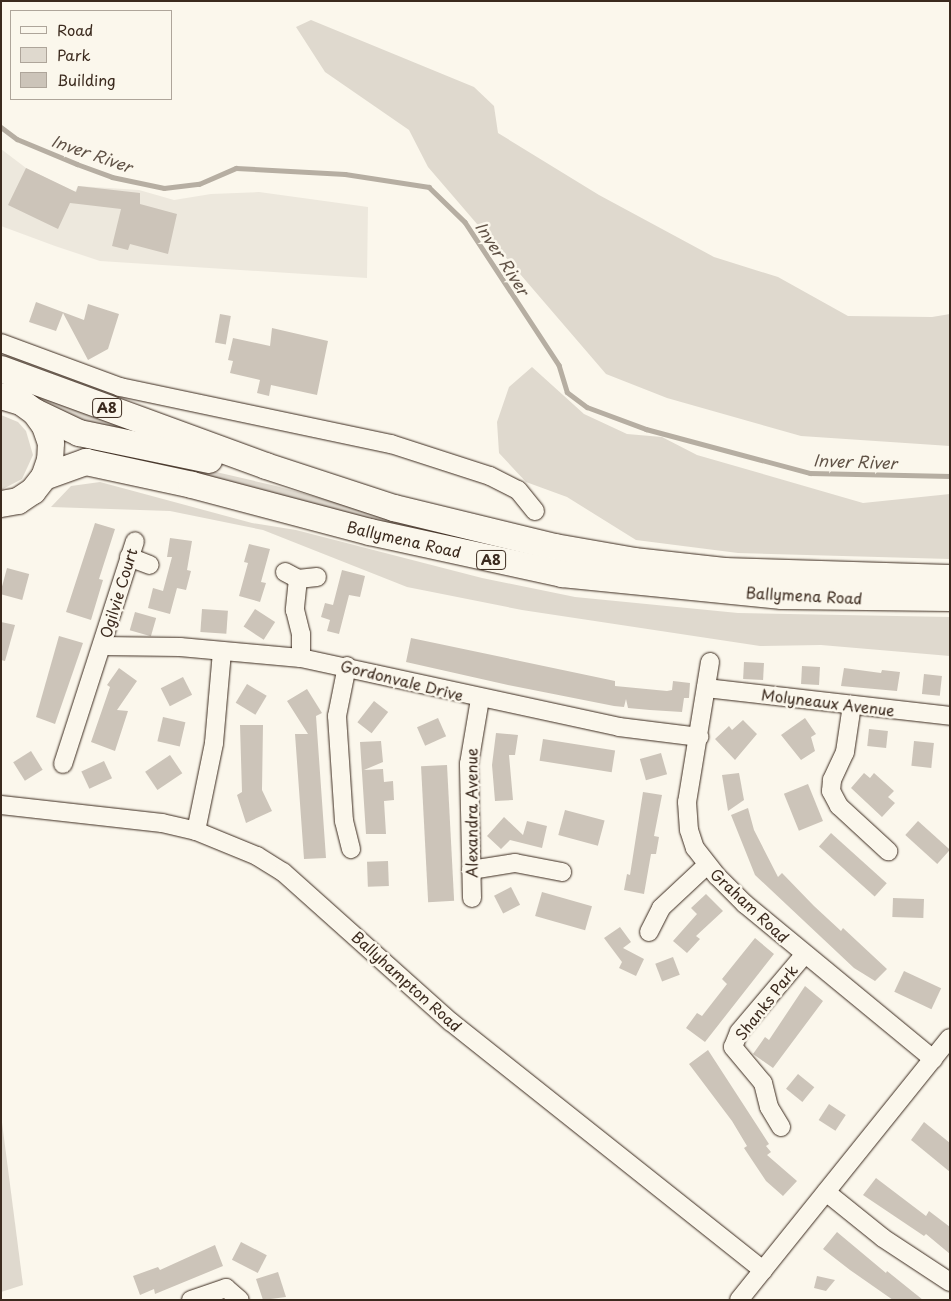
<!DOCTYPE html>
<style>
body{margin:0}
#map{position:relative;width:951px;height:1301px;overflow:hidden;background:#fbf7ec;font-family:"Playpen Sans",sans-serif}
div>[style]{position:absolute}
[style*='--x']{left:calc(var(--x)*1px);top:calc(var(--y)*1px);width:calc(var(--w)*1px);rotate:calc(var(--a)*1deg)}
.built>*{inset:0;background:#ede8dd}
.green>*{inset:0;background:#dfd9ce}
.stream>*{height:4.5px;margin:-2.25px;padding:0 2.25px;transform-origin:2.25px;border-radius:2.25px;background:#b6aea2}
.building>*{inset:0;background:#ccc4b9;transform-origin:0 0}
.roads{filter:drop-shadow(0 0 1px #3b2a1e) drop-shadow(0 0 1px #3b2a1e)}
.minor>*{height:18px;margin:-9px;padding:0 9px;transform-origin:9px;border-radius:9px;background:#fbf7ec}
.highway>*{height:26px;margin:-13px;padding:0 13px;transform-origin:13px;border-radius:13px;background:#fbf7ec}
span{translate:-50% -50%;white-space:nowrap;text-align:center;line-height:1.15;-webkit-text-stroke:5px #fbf7ec;paint-order:stroke}
.shield-label span{padding:1px 4px;background:#fbf7ec;border:1px solid;border-radius:4px;-webkit-text-stroke-width:0}
.shield-label{font-size:14px;color:#3b2a1e;font-weight:700}
.street-label{font-size:15px;color:#3b2a1e}
.water-label{font-size:16px;color:#605246;font-style:italic}
.frame{position:absolute;inset:0;border:2px solid #3b2a1e;pointer-events:none}
.legend{position:absolute;left:10px;top:10px;width:162px;height:90px;box-sizing:border-box;background:#fbf7ec;border:1px solid #aea59a;margin:0;padding:6px 9px;list-style:none;font-size:15px;color:#3b2a1e}
.legend li{display:flex;align-items:center;gap:10px;height:25px}
.legend b{width:25px;border:1px solid #aea59a}
</style>
<div id="map">
<div class="built">
<div style="clip-path:polygon(1px 149px,26px 168px,75px 192px,78px 186px,139px 190px,174px 200px,211px 194px,259px 192px,368px 207px,367px 278px,100px 261px,55px 246px,1px 226px)"></div>
</div>
<div class="green">
<div style="clip-path:polygon(311px 20px,474px 87px,494px 106px,498px 133px,599px 195px,714px 257px,778px 277px,848px 316px,932px 317px,950px 314px,950px 446px,801px 436px,667px 398px,606px 374px,428px 167px,409px 130px,325px 72px,296px 27px)"></div>
<div style="clip-path:polygon(532px 367px,584px 414px,627px 434px,662px 437px,697px 455px,863px 503px,950px 494px,950px 559px,738px 553px,636px 540px,567px 497px,526px 482px,499px 453px,497px 422px,509px 387px)"></div>
<div style="clip-path:polygon(34px 392px,118px 424px,115px 435px,97px 431px,32px 396px)"></div>
<div style="clip-path:polygon(1px 415px,18px 422px,26px 431px,33px 455px,22px 479px,1px 490px)"></div>
<div style="clip-path:polygon(147px 456px,276px 486px,543px 559px,403px 529px,146px 463px)"></div>
<div style="clip-path:polygon(100px 482px,252px 523px,296px 530px,482px 578px,575px 597px,738px 613px,950px 617px,950px 656px,821px 645px,760px 646px,522px 610px,407px 587px,263px 530px,170px 511px,51px 507px,71px 486px)"></div>
<div style="clip-path:polygon(1px 1115px,23px 1285px,1px 1292px)"></div>
</div>
<div class="stream">
<div style="--x:1;--y:127;--w:20;--a:37"></div>
<div style="--x:17;--y:139;--w:65;--a:22.6"></div>
<div style="--x:77;--y:164;--w:37;--a:20"></div>
<div style="--x:112;--y:177;--w:53;--a:11.9"></div>
<div style="--x:164;--y:188;--w:35;--a:-7"></div>
<div style="--x:199;--y:184;--w:40;--a:-23.4"></div>
<div style="--x:236;--y:168;--w:109;--a:3.2"></div>
<div style="--x:345;--y:174;--w:85;--a:8.8"></div>
<div style="--x:429;--y:187;--w:50;--a:44.2"></div>
<div style="--x:465;--y:222;--w:171;--a:56.7"></div>
<div style="--x:559;--y:365;--w:28;--a:73"></div>
<div style="--x:567;--y:392;--w:25;--a:37"></div>
<div style="--x:587;--y:407;--w:63;--a:20.4"></div>
<div style="--x:646;--y:429;--w:170;--a:15"></div>
<div style="--x:810;--y:473;--w:140;--a:1.2"></div>
</div>
<div class="building">
<div style="clip-path:polygon(26px 168px,76px 192px,78px 186px,140px 193px,140px 204px,177px 214px,168px 254px,130px 244px,128px 250px,112px 246px,121px 209px,70px 203px,58px 229px,8px 205px)"></div>
<div style="clip-path:polygon(36px 302px,84px 320px,88px 304px,119px 314px,108px 349px,88px 360px,63px 313px,56px 331px,29px 322px)"></div>
<div style="left:220px;top:314px;width:11px;height:29px;rotate:10deg"></div>
<div style="clip-path:polygon(272px 328px,328px 341px,317px 395px,271px 385px,269px 396px,257px 393px,260px 380px,230px 373px,233px 361px,228px 360px,233px 338px,270px 346px)"></div>
<div style="clip-path:polygon(95px 523px,115px 529px,99px 579px,103px 580px,91px 620px,66px 612px)"></div>
<div style="clip-path:polygon(170px 538px,192px 541px,187px 570px,191px 571px,186px 590px,177px 588px,170px 614px,148px 608px,153px 588px,163px 591px,172px 557px,167px 557px)"></div>
<div style="clip-path:polygon(249px 544px,270px 549px,261px 582px,266px 583px,260px 602px,239px 596px,248px 563px,244px 562px)"></div>
<div style="left:7px;top:568px;width:23px;height:27px;rotate:15deg"></div>
<div style="clip-path:polygon(342px 570px,365px 576px,360px 597px,349px 595px,339px 634px,327px 631px,330px 620px,321px 617px,325px 603px,333px 605px)"></div>
<div style="left:202px;top:609px;width:26px;height:23px;rotate:4deg"></div>
<div style="left:255px;top:609px;width:24px;height:21px;rotate:33deg"></div>
<div style="left:135px;top:612px;width:22px;height:19px;rotate:16deg"></div>
<div style="clip-path:polygon(1px 622px,15px 625px,5px 661px,1px 660px)"></div>
<div style="clip-path:polygon(59px 636px,83px 643px,55px 724px,36px 717px)"></div>
<div style="clip-path:polygon(411px 638px,615px 681px,615px 686px,667px 691px,672px 690px,673px 681px,690px 683px,689px 698px,684px 698px,682px 712px,650px 710px,628px 708px,626px 699px,624px 707px,614px 706px,508px 685px,406px 662px)"></div>
<div style="left:744px;top:662px;width:20px;height:17px;rotate:3deg"></div>
<div style="left:802px;top:666px;width:18px;height:18px;rotate:3deg"></div>
<div style="clip-path:polygon(119px 668px,137px 681px,117px 710px,128px 711px,115px 751px,91px 742px,110px 687px,107px 685px)"></div>
<div style="clip-path:polygon(844px 668px,881px 673px,882px 670px,900px 672px,897px 691px,841px 686px)"></div>
<div style="left:924px;top:674px;width:18px;height:20px;rotate:6deg"></div>
<div style="left:183px;top:677px;width:20px;height:25px;rotate:63deg"></div>
<div style="left:247px;top:684px;width:23px;height:22px;rotate:31deg"></div>
<div style="clip-path:polygon(307px 689px,322px 713px,316px 716px,326px 858px,304px 859px,295px 734px,308px 734px,287px 701px)"></div>
<div style="left:374px;top:701px;width:18px;height:27px;rotate:38deg"></div>
<div style="left:163px;top:717px;width:23px;height:25px;rotate:13deg"></div>
<div style="left:438px;top:718px;width:20px;height:23px;rotate:66deg"></div>
<div style="clip-path:polygon(805px 718px,816px 734px,811px 737px,815px 751px,801px 760px,781px 735px)"></div>
<div style="clip-path:polygon(743px 720px,757px 734px,735px 760px,715px 739px,729px 726px,732px 730px)"></div>
<div style="clip-path:polygon(240px 725px,263px 725px,262px 790px,272px 811px,246px 823px,237px 795px,242px 792px)"></div>
<div style="left:869px;top:729px;width:19px;height:17px;rotate:6deg"></div>
<div style="clip-path:polygon(496px 733px,518px 735px,515px 755px,509px 755px,513px 800px,495px 801px,492px 765px)"></div>
<div style="left:543px;top:739px;width:73px;height:22px;rotate:9deg"></div>
<div style="clip-path:polygon(381px 741px,383px 762px,364px 770px,383px 769px,384px 782px,393px 781px,394px 800px,384px 801px,386px 834px,366px 834px,360px 742px)"></div>
<div style="left:914px;top:741px;width:20px;height:25px;rotate:6deg"></div>
<div style="left:31px;top:751px;width:22px;height:21px;rotate:58deg"></div>
<div style="left:661px;top:753px;width:22px;height:22px;rotate:74deg"></div>
<div style="left:170px;top:755px;width:22px;height:30px;rotate:56deg"></div>
<div style="left:104px;top:761px;width:19px;height:25px;rotate:65deg"></div>
<div style="left:447px;top:765px;width:136px;height:26px;rotate:87deg"></div>
<div style="clip-path:polygon(739px 773px,744px 800px,728px 811px,722px 775px)"></div>
<div style="clip-path:polygon(864px 773px,870px 778px,874px 773px,894px 791px,888px 797px,895px 803px,882px 817px,851px 788px)"></div>
<div style="left:808px;top:784px;width:40px;height:26px;rotate:68deg"></div>
<div style="clip-path:polygon(643px 792px,662px 795px,654px 836px,659px 837px,656px 854px,651px 854px,644px 894px,624px 890px,627px 874px,630px 875px)"></div>
<div style="clip-path:polygon(748px 808px,754px 830px,778px 877px,782px 873px,814px 906px,841px 931px,843px 928px,887px 969px,875px 981px,854px 968px,755px 875px,731px 815px)"></div>
<div style="left:565px;top:810px;width:41px;height:26px;rotate:15deg"></div>
<div style="clip-path:polygon(504px 817px,523px 835px,527px 821px,547px 826px,542px 848px,510px 840px,501px 849px,487px 836px)"></div>
<div style="left:918px;top:821px;width:43px;height:19px;rotate:42deg"></div>
<div style="left:831px;top:833px;width:75px;height:18px;rotate:42deg"></div>
<div style="left:388px;top:861px;width:25px;height:21px;rotate:88deg"></div>
<div style="left:511px;top:887px;width:20px;height:19px;rotate:63deg"></div>
<div style="left:542px;top:892px;width:52px;height:25px;rotate:16deg"></div>
<div style="clip-path:polygon(706px 894px,723px 911px,696px 936px,700px 939px,687px 953px,673px 941px,697px 914px,691px 908px)"></div>
<div style="left:893px;top:898px;width:31px;height:19px;rotate:2deg"></div>
<div style="clip-path:polygon(620px 927px,631px 942px,623px 948px,644px 959px,636px 976px,619px 968px,622px 962px,604px 938px)"></div>
<div style="clip-path:polygon(755px 938px,774px 954px,705px 1042px,686px 1028px,697px 1013px,702px 1016px,727px 984px,722px 979px)"></div>
<div style="left:673px;top:957px;width:19px;height:19px;rotate:69deg"></div>
<div style="left:904px;top:971px;width:41px;height:23px;rotate:25deg"></div>
<div style="clip-path:polygon(805px 986px,823px 1001px,773px 1068px,753px 1054px,765px 1037px,769px 1040px)"></div>
<div style="clip-path:polygon(708px 1050px,769px 1144px,766px 1146px,771px 1152px,767px 1155px,797px 1181px,783px 1196px,766px 1181px,744px 1148px,747px 1146px,732px 1121px,689px 1064px)"></div>
<div style="left:798px;top:1074px;width:21px;height:19px;rotate:39deg"></div>
<div style="left:829px;top:1104px;width:20px;height:19px;rotate:33deg"></div>
<div style="clip-path:polygon(924px 1122px,950px 1143px,950px 1172px,911px 1140px)"></div>
<div style="clip-path:polygon(876px 1178px,926px 1216px,929px 1211px,950px 1227px,950px 1254px,926px 1234px,924px 1236px,863px 1195px)"></div>
<div style="clip-path:polygon(837px 1232px,886px 1273px,887px 1271px,923px 1300px,893px 1300px,850px 1270px,823px 1249px)"></div>
<div style="left:241px;top:1242px;width:29px;height:20px;rotate:27deg"></div>
<div style="clip-path:polygon(215px 1245px,223px 1266px,155px 1294px,154px 1289px,140px 1295px,133px 1276px,158px 1267px,160px 1270px)"></div>
<div style="clip-path:polygon(278px 1272px,286px 1297px,263px 1300px,256px 1279px)"></div>
<div style="clip-path:polygon(817px 1276px,835px 1280px,826px 1291px,814px 1288px)"></div>
</div>
<div class="roads">
<div class="minor">
<div style="--x:1;--y:343;--w:127;--a:20.3"></div>
<div style="--x:120;--y:387;--w:277;--a:11.9"></div>
<div style="--x:391;--y:444;--w:104;--a:17.9"></div>
<div style="--x:490;--y:476;--w:31;--a:27"></div>
<div style="--x:518;--y:490;--w:27;--a:51"></div>
<div style="--x:129;--y:557;--w:22;--a:21"></div>
<div style="--x:285;--y:572;--w:15;--a:28"></div>
<div style="--x:298;--y:579;--w:19;--a:-6"></div>
<div style="--x:298;--y:579;--w:31;--a:96"></div>
<div style="--x:295;--y:610;--w:25;--a:76"></div>
<div style="--x:301;--y:634;--w:24;--a:90"></div>
<div style="--x:102;--y:646;--w:78;--a:0.7"></div>
<div style="--x:180;--y:647;--w:121;--a:5.2"></div>
<div style="--x:301;--y:658;--w:325;--a:12.2"></div>
<div style="--x:619;--y:727;--w:81;--a:7.1"></div>
<div style="--x:710;--y:662;--w:142;--a:99.3"></div>
<div style="--x:687;--y:802;--w:28;--a:86"></div>
<div style="--x:689;--y:830;--w:19;--a:72"></div>
<div style="--x:695;--y:848;--w:36;--a:52"></div>
<div style="--x:717;--y:876;--w:40;--a:45"></div>
<div style="--x:745;--y:904;--w:244;--a:39.5"></div>
<div style="--x:347;--y:666;--w:51;--a:101.3"></div>
<div style="--x:337;--y:716;--w:105;--a:86.2"></div>
<div style="--x:344;--y:821;--w:29;--a:76"></div>
<div style="--x:706;--y:688;--w:246;--a:6.5"></div>
<div style="--x:852;--y:705;--w:48;--a:98.5"></div>
<div style="--x:845;--y:752;--w:31;--a:115"></div>
<div style="--x:832;--y:780;--w:11;--a:95"></div>
<div style="--x:831;--y:791;--w:17;--a:62"></div>
<div style="--x:839;--y:806;--w:67;--a:42.6"></div>
<div style="--x:63;--y:764;--w:234;--a:-72.1"></div>
<div style="--x:1;--y:805;--w:162;--a:6.4"></div>
<div style="--x:162;--y:823;--w:35;--a:13"></div>
<div style="--x:196;--y:831;--w:66;--a:22.3"></div>
<div style="--x:257;--y:856;--w:31;--a:32"></div>
<div style="--x:283;--y:872;--w:225;--a:41.8"></div>
<div style="--x:451;--y:1022;--w:399;--a:38.5"></div>
<div style="--x:196;--y:831;--w:90;--a:-78.4"></div>
<div style="--x:214;--y:743;--w:91;--a:-85"></div>
<div style="--x:471;--y:870;--w:45;--a:-9"></div>
<div style="--x:515;--y:863;--w:48;--a:10.8"></div>
<div style="--x:472;--y:898;--w:134;--a:-91.3"></div>
<div style="--x:469;--y:764;--w:66;--a:-80.4"></div>
<div style="--x:649;--y:932;--w:27;--a:-63"></div>
<div style="--x:661;--y:908;--w:63;--a:-43.1"></div>
<div style="--x:781;--y:1127;--w:23;--a:-121"></div>
<div style="--x:769;--y:1107;--w:25;--a:-104"></div>
<div style="--x:763;--y:1083;--w:47;--a:-129.8"></div>
<div style="--x:733;--y:1047;--w:16;--a:-68"></div>
<div style="--x:739;--y:1032;--w:102;--a:-49.8"></div>
<div style="--x:826;--y:1192;--w:73;--a:38.9"></div>
<div style="--x:883;--y:1238;--w:80;--a:33.3"></div>
<div style="--x:191;--y:1300;--w:37;--a:-19"></div>
<div style="--x:226;--y:1288;--w:18;--a:41"></div>
<div style="--x:739;--y:1300;--w:336;--a:-51.2"></div>
</div>
<div class="highway">
<div style="--x:1;--y:369;--w:282;--a:20.1"></div>
<div style="--x:266;--y:466;--w:135;--a:18.2"></div>
<div style="--x:394;--y:508;--w:166;--a:13.6"></div>
<div style="--x:555;--y:547;--w:80;--a:10"></div>
<div style="--x:634;--y:561;--w:91;--a:6.3"></div>
<div style="--x:724;--y:571;--w:226;--a:1.8"></div>
<div style="--x:1;--y:396;--w:21;--a:17"></div>
<div style="--x:21;--y:402;--w:17;--a:36"></div>
<div style="--x:35;--y:412;--w:17;--a:54"></div>
<div style="--x:45;--y:426;--w:18;--a:71"></div>
<div style="--x:51;--y:443;--w:17;--a:93"></div>
<div style="--x:50;--y:460;--w:18;--a:109"></div>
<div style="--x:44;--y:477;--w:18;--a:128"></div>
<div style="--x:33;--y:491;--w:18;--a:146"></div>
<div style="--x:18;--y:501;--w:17;--a:170"></div>
<div style="--x:35;--y:412;--w:49;--a:25.5"></div>
<div style="--x:79;--y:433;--w:133;--a:11.7"></div>
<div style="--x:44;--y:477;--w:45;--a:-19.7"></div>
<div style="--x:86;--y:462;--w:108;--a:12.2"></div>
<div style="--x:192;--y:485;--w:184;--a:14.8"></div>
<div style="--x:370;--y:532;--w:197;--a:12.3"></div>
<div style="--x:562;--y:574;--w:221;--a:5.7"></div>
<div style="--x:782;--y:596;--w:168;--a:0.7"></div>
</div>
</div>
<div class="shield-label">
<span style="left:107px;top:408px">A8</span>
<span style="left:491px;top:560px">A8</span>
</div>
<div class="street-label">
<span style="left:404px;top:539px;rotate:13deg">Ballymena Road</span>
<span style="left:118px;top:593px;rotate:-73deg">Ogilvie Court</span>
<span style="left:804px;top:595px;rotate:3deg">Ballymena Road</span>
<span style="left:402px;top:680px;rotate:14deg">Gordonvale Drive</span>
<span style="left:828px;top:702px;rotate:7deg">Molyneaux Avenue</span>
<span style="left:471px;top:813px;rotate:-90deg">Alexandra Avenue</span>
<span style="left:750px;top:905px;rotate:43deg">Graham Road</span>
<span style="left:407px;top:981px;rotate:42deg">Ballyhampton Road</span>
<span style="left:766px;top:1002px;rotate:-52deg">Shanks Park</span>
</div>
<div class="water-label">
<span style="left:92px;top:153px;rotate:19deg">Inver River</span>
<span style="left:503px;top:258px;rotate:57deg">Inver River</span>
<span style="left:855px;top:461px;rotate:2deg">Inver River</span>
</div>
<div class="frame"></div>
<ul class="legend">
<li><b style="height:6px;background:#fbf7ec"></b>Road</li>
<li><b style="height:14px;background:#dfd9ce"></b>Park</li>
<li><b style="height:14px;background:#ccc4b9"></b>Building</li>
</ul>
</div>
